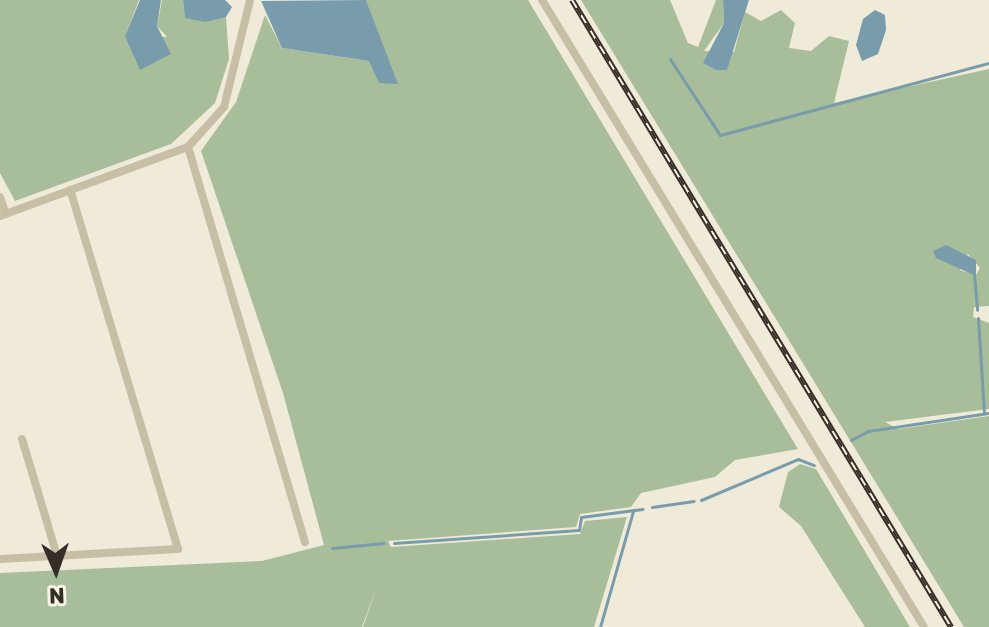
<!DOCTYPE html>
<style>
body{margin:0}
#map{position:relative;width:989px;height:627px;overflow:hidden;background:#f0ebd9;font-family:Rubik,sans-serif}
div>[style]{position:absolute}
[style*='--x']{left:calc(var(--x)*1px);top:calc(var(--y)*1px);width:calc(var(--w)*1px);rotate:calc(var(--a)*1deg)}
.green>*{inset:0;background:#a8be9a}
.water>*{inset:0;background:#799cac}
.stream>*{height:3px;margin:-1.5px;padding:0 1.5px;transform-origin:1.5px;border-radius:1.5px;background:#799cac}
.minor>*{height:8px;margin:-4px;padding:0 4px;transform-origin:4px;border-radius:4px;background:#c7bea6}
.rail>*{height:6px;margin-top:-3px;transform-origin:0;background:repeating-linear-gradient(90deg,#f8f4e5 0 9px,#342e26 0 18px);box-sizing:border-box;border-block:2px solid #342e26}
span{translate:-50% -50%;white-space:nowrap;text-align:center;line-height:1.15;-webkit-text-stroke:6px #f8f4e5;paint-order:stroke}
.north{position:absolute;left:16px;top:531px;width:80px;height:80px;-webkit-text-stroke:6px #f8f4e5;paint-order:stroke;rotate:178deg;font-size:22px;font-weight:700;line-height:32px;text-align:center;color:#342e26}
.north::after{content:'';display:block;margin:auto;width:28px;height:36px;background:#342e26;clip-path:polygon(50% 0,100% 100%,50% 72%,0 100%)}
</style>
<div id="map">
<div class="green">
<div style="clip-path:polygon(0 0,139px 0,125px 36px,167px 37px,157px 26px,162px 0,183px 0,185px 18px,226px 17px,229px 59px,215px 103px,171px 144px,15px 201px,0 173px)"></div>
<div style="clip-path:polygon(366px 0,528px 0,798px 449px,735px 460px,715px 477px,641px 493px,631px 507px,580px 514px,576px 527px,388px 541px,391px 547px,580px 534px,585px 521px,627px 517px,594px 627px,363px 627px,378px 584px,362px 627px,0 627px,0 573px,262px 561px,324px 545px,283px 393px,201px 151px,236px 102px,265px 15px,282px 48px,369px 61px,397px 84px)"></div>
<div style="clip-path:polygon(evenodd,581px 0,670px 0,688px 43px,698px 47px,716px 0,723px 0,724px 23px,704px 51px,734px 52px,745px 12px,761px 21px,781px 10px,795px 23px,789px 48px,811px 51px,829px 36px,849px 41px,834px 103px,989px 69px,989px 306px,974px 307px,973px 317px,989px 323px,989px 409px,885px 422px,898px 429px,989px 416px,989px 627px,964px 627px,581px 0,968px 254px,980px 268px,976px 275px,960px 270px,968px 254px)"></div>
<div style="clip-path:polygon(800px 464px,816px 469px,910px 627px,865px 627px,801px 526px,779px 507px,788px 472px)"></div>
</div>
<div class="water">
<div style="clip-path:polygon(140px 0,161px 0,157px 26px,171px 54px,140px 70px,125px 36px)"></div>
<div style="clip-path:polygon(183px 0,225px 0,232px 7px,226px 17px,205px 22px,185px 18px)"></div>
<div style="clip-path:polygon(366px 0,398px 84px,379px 83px,369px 61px,282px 48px,261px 1px)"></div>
<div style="clip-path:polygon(723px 0,749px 0,727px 70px,716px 70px,703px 63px,724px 23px)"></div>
<div style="clip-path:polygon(875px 10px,885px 15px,886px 30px,878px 54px,862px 61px,856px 45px,863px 19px)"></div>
<div style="clip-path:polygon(946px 245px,976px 260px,976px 276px,936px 258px,933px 251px)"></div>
</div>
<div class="stream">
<div style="--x:670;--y:59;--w:91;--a:56.7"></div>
<div style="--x:720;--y:135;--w:278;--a:-15"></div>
<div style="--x:974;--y:274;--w:36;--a:85"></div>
<div style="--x:978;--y:318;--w:95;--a:86.4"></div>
<div style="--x:851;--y:440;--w:19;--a:-28"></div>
<div style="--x:868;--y:431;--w:122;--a:-8.5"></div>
<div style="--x:701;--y:500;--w:105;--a:-22.9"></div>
<div style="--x:798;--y:459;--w:17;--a:21"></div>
<div style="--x:652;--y:507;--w:42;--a:-8.1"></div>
<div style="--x:394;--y:543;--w:185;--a:-4"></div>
<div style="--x:579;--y:530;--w:13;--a:-81"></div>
<div style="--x:581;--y:517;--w:62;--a:-7.5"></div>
<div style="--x:332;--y:548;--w:52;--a:-5.5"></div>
<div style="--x:600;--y:627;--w:121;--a:-74.1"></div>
</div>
<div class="minor">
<div style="--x:542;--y:0;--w:734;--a:58.65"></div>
<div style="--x:188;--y:147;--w:412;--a:73.5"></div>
<div style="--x:0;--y:197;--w:18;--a:71"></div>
<div style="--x:0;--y:216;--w:200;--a:-20.2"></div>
<div style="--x:188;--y:147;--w:54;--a:-48"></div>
<div style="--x:224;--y:107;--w:110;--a:-76.3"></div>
<div style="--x:22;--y:439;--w:122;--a:73.3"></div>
<div style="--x:0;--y:559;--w:178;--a:-3.2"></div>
<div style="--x:178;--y:549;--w:375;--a:-106.7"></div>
</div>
<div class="rail">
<div style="--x:572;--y:0;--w:733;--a:58.85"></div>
</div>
<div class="north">N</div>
</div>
